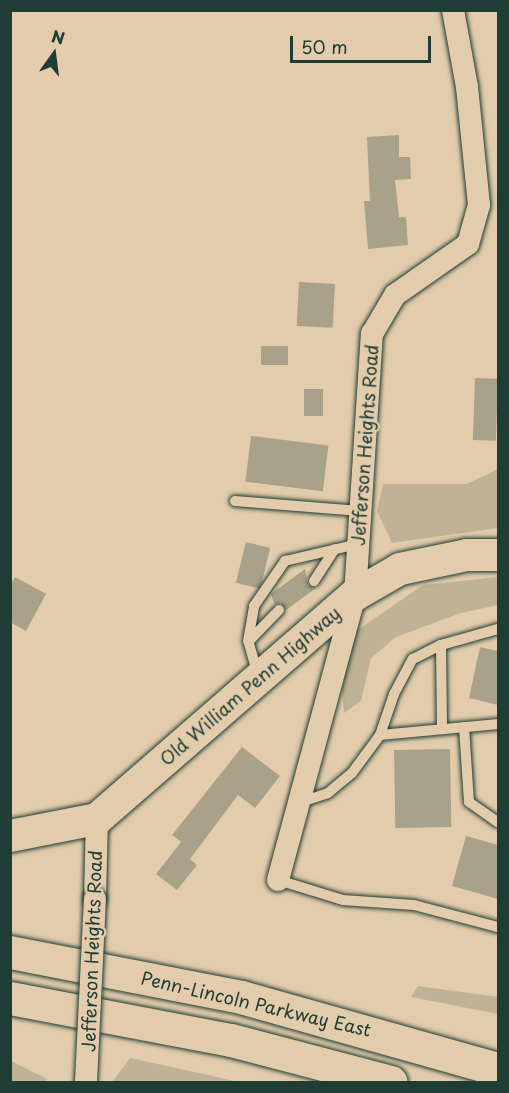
<!DOCTYPE html>
<style>
body{margin:0}
#map{position:relative;width:509px;height:1093px;overflow:hidden;background:#e2ccac;font-family:"Playpen Sans",sans-serif}
div>[style]{position:absolute}
[style*='--x']{left:calc(var(--x)*1px);top:calc(var(--y)*1px);width:calc(var(--w)*1px);rotate:calc(var(--a)*1deg)}
.green>*{inset:0;background:#bfb296}
.building>*{inset:0;background:#a9a189;transform-origin:0 0}
.roads{filter:drop-shadow(0 0 2px #1f3d34) drop-shadow(0 0 2px #1f3d34)}
.service>*{height:10px;margin:-5px;padding:0 5px;transform-origin:5px;border-radius:5px;background:#e2ccac}
.minor>*{height:22px;margin:-11px;padding:0 11px;transform-origin:11px;border-radius:11px;background:#e2ccac}
.secondary>*{height:32px;margin:-16px;padding:0 16px;transform-origin:16px;border-radius:16px;background:#e2ccac}
.motorway>*{height:33px;margin:-16.5px;padding:0 16.5px;transform-origin:16.5px;border-radius:16.5px;background:#e2ccac}
.bridges{filter:drop-shadow(0 0 2px #1f3d34) drop-shadow(0 0 2px #1f3d34)}
.minor-bridge>*{height:22px;margin:-11px;padding:0 11px;transform-origin:11px;border-radius:11px;background:#e2ccac}
span{translate:-50% -50%;white-space:nowrap;text-align:center;line-height:1.15;-webkit-text-stroke:4.5px #e2ccac;paint-order:stroke}
.street-label{font-size:18px;color:#1f3d34}
.frame{position:absolute;inset:0;border:12px solid #1f3d34;pointer-events:none}
.north{position:absolute;left:24px;top:24px;width:60px;height:60px;-webkit-text-stroke:4px #e2ccac;paint-order:stroke;rotate:14deg;font-size:16px;font-weight:700;line-height:24px;text-align:center;color:#1f3d34}
.north::after{content:'';display:block;margin:auto;width:21px;height:27px;background:#1f3d34;clip-path:polygon(50% 0,100% 100%,50% 72%,0 100%)}
.scale{position:absolute;left:290px;top:36px;width:141px;height:27px;box-sizing:border-box;border:3px solid #1f3d34;border-top:0;padding-left:8px;font-size:18px;line-height:21px;white-space:nowrap;color:#1f3d34;-webkit-text-stroke:4px #e2ccac;paint-order:stroke}
</style>
<div id="map">
<div class="green">
<div style="clip-path:polygon(498px 469px,498px 528px,392px 543px,377px 511px,383px 484px,467px 484px)"></div>
<div style="clip-path:polygon(498px 577px,498px 605px,461px 613px,396px 637px,371px 658px,361px 701px,344px 713px,342px 691px,352px 634px,423px 585px)"></div>
<div style="clip-path:polygon(418px 986px,498px 997px,498px 1014px,411px 997px)"></div>
<div style="clip-path:polygon(130px 1058px,213px 1076px,238px 1082px,112px 1082px)"></div>
<div style="clip-path:polygon(11px 1061px,47px 1079px,46px 1082px,11px 1082px)"></div>
</div>
<div class="building">
<div style="clip-path:polygon(399px 135px,399px 157px,410px 157px,411px 179px,395px 180px,399px 217px,406px 217px,408px 245px,368px 249px,364px 201px,370px 201px,367px 137px)"></div>
<div style="left:299px;top:282px;width:36px;height:44px;rotate:3deg"></div>
<div style="left:261px;top:346px;width:27px;height:19px"></div>
<div style="left:475px;top:378px;width:23px;height:62px;rotate:2deg"></div>
<div style="left:304px;top:389px;width:19px;height:27px"></div>
<div style="left:251px;top:436px;width:78px;height:46px;rotate:7deg"></div>
<div style="left:246px;top:542px;width:25px;height:42px;rotate:14deg"></div>
<div style="clip-path:polygon(305px 569px,308px 585px,316px 588px,286px 610px,281px 603px,274px 604px,271px 594px)"></div>
<div style="clip-path:polygon(15px 577px,46px 594px,26px 631px,10px 622px,10px 586px)"></div>
<div style="clip-path:polygon(480px 647px,498px 651px,498px 705px,469px 698px)"></div>
<div style="clip-path:polygon(242px 747px,280px 776px,255px 808px,238px 795px,190px 859px,197px 865px,177px 890px,156px 874px,181px 842px,172px 835px)"></div>
<div style="left:450px;top:749px;width:78px;height:56px;rotate:89deg"></div>
<div style="clip-path:polygon(466px 836px,498px 845px,498px 899px,452px 886px)"></div>
</div>
<div class="roads">
<div class="service">
<div style="--x:235;--y:501;--w:125;--a:4.6"></div>
<div style="--x:314;--y:581;--w:38;--a:-57"></div>
<div style="--x:249;--y:641;--w:43;--a:-45.9"></div>
<div style="--x:441;--y:645;--w:83;--a:89.3"></div>
<div style="--x:258;--y:675;--w:35;--a:-106"></div>
<div style="--x:248;--y:641;--w:36;--a:-80"></div>
<div style="--x:254;--y:606;--w:55;--a:-55.4"></div>
<div style="--x:285;--y:561;--w:75;--a:-13.1"></div>
<div style="--x:464;--y:727;--w:75;--a:86.2"></div>
<div style="--x:469;--y:802;--w:35;--a:35"></div>
<div style="--x:380;--y:735;--w:119;--a:-5.3"></div>
<div style="--x:301;--y:802;--w:28;--a:-18"></div>
<div style="--x:328;--y:793;--w:31;--a:-40"></div>
<div style="--x:352;--y:773;--w:47;--a:-53.6"></div>
<div style="--x:380;--y:735;--w:43;--a:-71.1"></div>
<div style="--x:394;--y:694;--w:40;--a:-62"></div>
<div style="--x:413;--y:659;--w:31;--a:-27"></div>
<div style="--x:441;--y:645;--w:59;--a:-15.7"></div>
<div style="--x:278;--y:880;--w:68;--a:17.1"></div>
<div style="--x:343;--y:900;--w:71;--a:4"></div>
<div style="--x:414;--y:905;--w:87;--a:14.7"></div>
</div>
<div class="minor">
<div style="--x:278;--y:880;--w:295;--a:-74.9"></div>
<div style="--x:355;--y:595;--w:262;--a:-86.3"></div>
<div style="--x:372;--y:334;--w:45;--a:-59.5"></div>
<div style="--x:395;--y:295;--w:89;--a:-34.9"></div>
<div style="--x:468;--y:244;--w:41;--a:-74.2"></div>
<div style="--x:479;--y:205;--w:119;--a:-95.8"></div>
<div style="--x:467;--y:87;--w:78;--a:-100.3"></div>
<div style="--x:95;--y:899;--w:80;--a:-88.6"></div>
</div>
<div class="secondary">
<div style="--x:10;--y:836;--w:89;--a:-11.1"></div>
<div style="--x:97;--y:819;--w:342;--a:-41"></div>
<div style="--x:355;--y:595;--w:52;--a:-30"></div>
<div style="--x:400;--y:569;--w:68;--a:-11.8"></div>
<div style="--x:467;--y:555;--w:31;--a:0"></div>
</div>
<div class="motorway">
<div style="--x:10;--y:952;--w:235;--a:11"></div>
<div style="--x:241;--y:997;--w:267;--a:15.7"></div>
<div style="--x:10;--y:998;--w:225;--a:10.8"></div>
<div style="--x:231;--y:1040;--w:165;--a:14.7"></div>
</div>
</div>
<div class="bridges">
<div class="minor-bridge">
<div style="--x:86;--y:1082;--w:183;--a:-87.2"></div>
</div>
</div>
<div class="street-label">
<span style="left:365px;top:445px;rotate:-86deg">Jefferson Heights Road</span>
<span style="left:250px;top:686px;rotate:-41deg">Old William Penn Highway</span>
<span style="left:92px;top:951px;rotate:-88deg">Jefferson Heights Road</span>
<span style="left:256px;top:1004px;rotate:13deg">Penn-Lincoln Parkway East</span>
</div>
<div class="frame"></div>
<div class="north">N</div>
<div class="scale">50 m</div>
</div>
